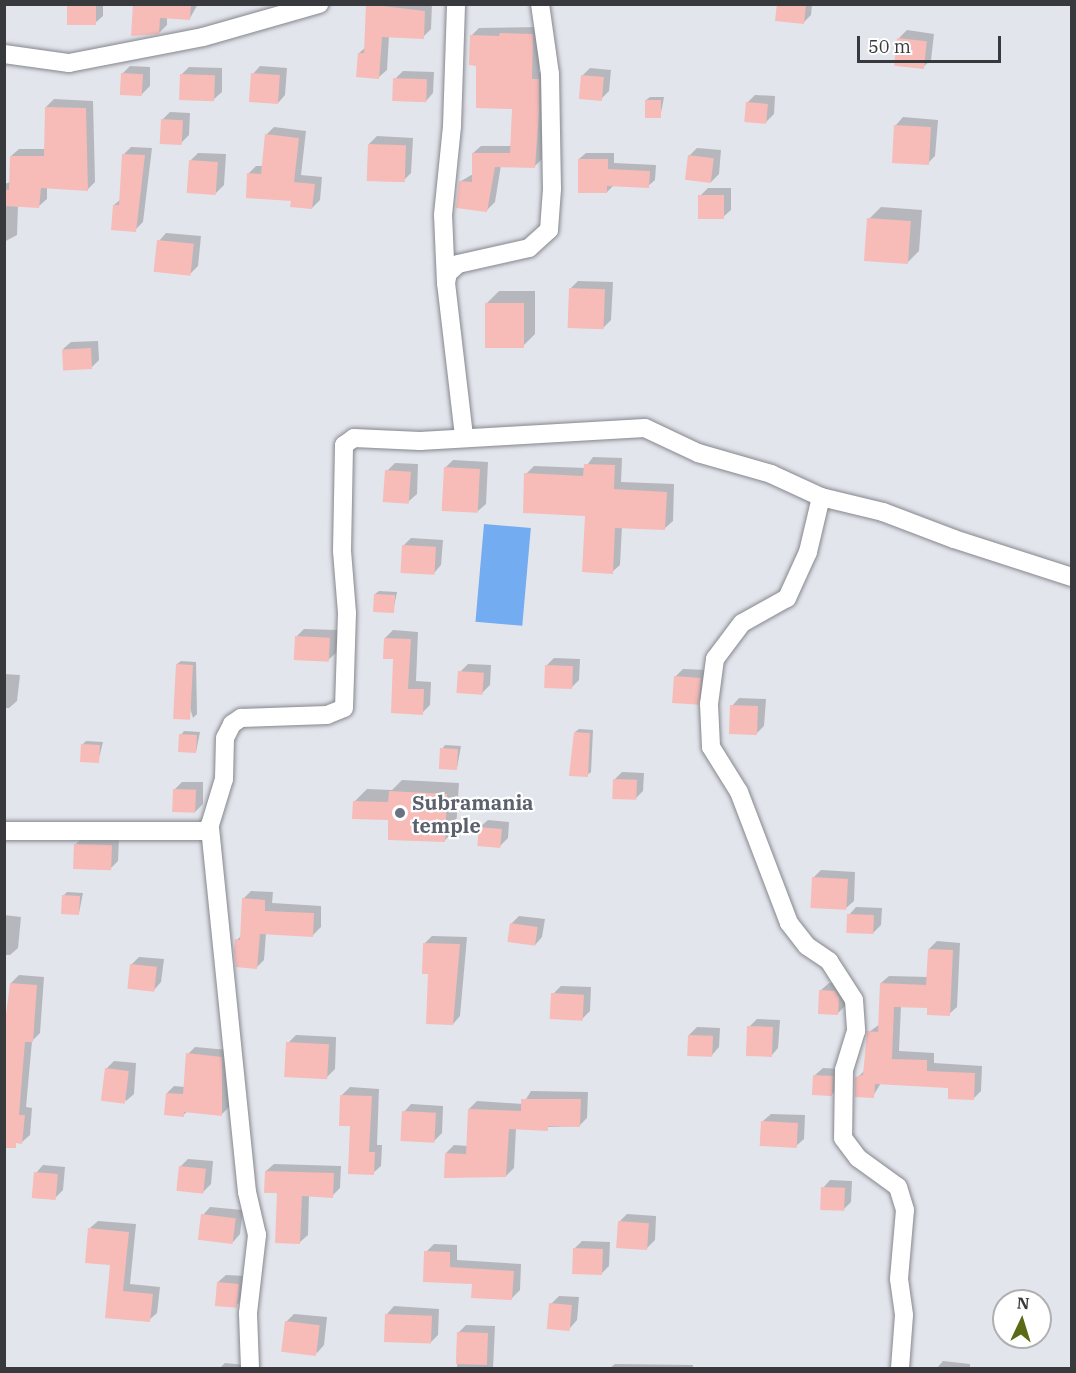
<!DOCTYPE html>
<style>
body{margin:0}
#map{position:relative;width:1076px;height:1373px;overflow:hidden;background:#e3e5ec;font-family:"IBM Plex Serif",serif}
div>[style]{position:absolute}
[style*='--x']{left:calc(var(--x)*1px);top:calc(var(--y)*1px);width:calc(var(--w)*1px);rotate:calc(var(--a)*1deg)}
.water>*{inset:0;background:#73acf0;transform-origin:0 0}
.shadow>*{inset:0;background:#0003}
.building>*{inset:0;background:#f7bbb8;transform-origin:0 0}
.roads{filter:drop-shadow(0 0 2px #85878d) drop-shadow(0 0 2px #85878d)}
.street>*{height:18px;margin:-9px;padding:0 9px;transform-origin:9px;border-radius:9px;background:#fff}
.dots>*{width:16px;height:16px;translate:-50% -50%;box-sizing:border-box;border:3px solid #fff;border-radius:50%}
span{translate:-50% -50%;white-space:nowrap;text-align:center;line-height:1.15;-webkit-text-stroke:4.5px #fff;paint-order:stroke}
.worship-label{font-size:20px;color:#5b616d;font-weight:700}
.left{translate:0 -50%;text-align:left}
.frame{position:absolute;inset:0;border:6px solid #38393c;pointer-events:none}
.north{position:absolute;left:992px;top:1289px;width:60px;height:60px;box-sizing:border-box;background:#fff;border:2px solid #afb0b1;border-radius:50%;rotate:4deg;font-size:16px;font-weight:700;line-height:24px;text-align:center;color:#38393c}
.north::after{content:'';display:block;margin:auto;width:21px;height:27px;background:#5b6b15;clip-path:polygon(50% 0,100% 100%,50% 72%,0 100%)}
.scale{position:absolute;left:857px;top:36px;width:144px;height:27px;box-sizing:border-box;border:3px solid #38393c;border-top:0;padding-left:8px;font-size:18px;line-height:21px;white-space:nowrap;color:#38393c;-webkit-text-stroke:4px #fff;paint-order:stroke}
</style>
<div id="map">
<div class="water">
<div style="left:484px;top:524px;width:47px;height:98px;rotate:5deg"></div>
</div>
<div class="shadow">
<div style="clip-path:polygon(103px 4px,103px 16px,95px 23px,69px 6px)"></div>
<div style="clip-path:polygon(134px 4px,198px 4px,190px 18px,167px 17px,167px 25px,159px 33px)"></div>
<div style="clip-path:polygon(368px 4px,432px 4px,431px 29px,423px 37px,389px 35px,387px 70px,379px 77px,359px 53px,366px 47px)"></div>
<div style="clip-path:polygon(708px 4px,740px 4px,738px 6px)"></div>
<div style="clip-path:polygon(778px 4px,812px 4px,811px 15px,804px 22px)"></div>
<div style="clip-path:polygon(540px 27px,539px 72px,546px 72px,542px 159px,534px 167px,501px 165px,495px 202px,487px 210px,461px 181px,473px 174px,473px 153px,481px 146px,512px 146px,514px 107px,478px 64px,471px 36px,479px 28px)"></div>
<div style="clip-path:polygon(907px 30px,934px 34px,931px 60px,923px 67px,899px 38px)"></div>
<div style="clip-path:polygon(130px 66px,150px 67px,150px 86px,142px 94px,122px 74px)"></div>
<div style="clip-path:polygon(260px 66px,287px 68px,285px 95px,278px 103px,253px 74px)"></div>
<div style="clip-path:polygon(189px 67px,222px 68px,222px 92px,214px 99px,181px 75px)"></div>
<div style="clip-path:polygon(590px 68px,611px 70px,609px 91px,601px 99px,582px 76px)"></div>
<div style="clip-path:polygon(403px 71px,434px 72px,433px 93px,426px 101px,395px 79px)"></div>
<div style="clip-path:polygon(755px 95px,775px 96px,774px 114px,766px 122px,747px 103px)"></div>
<div style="clip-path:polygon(650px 97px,664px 97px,660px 118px,646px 100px)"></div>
<div style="clip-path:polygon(54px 99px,93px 101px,95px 182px,87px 190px,47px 187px,47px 199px,39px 206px,18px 205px,17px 235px,4px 242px,4px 184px,11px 182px,11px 156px,19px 149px,45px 149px,46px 107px)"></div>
<div style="clip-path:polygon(170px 112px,190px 113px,189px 135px,181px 143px,162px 120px)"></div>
<div style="clip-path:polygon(903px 117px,938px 120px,935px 156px,928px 163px,896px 125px)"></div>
<div style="clip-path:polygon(274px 127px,306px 131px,301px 175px,322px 177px,320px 200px,312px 208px,248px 174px,256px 166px,263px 166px,266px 135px)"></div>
<div style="clip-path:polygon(377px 136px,413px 138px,411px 173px,403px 181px,369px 144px)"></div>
<div style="clip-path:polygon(131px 147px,152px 148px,143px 222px,135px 230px,114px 205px,121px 199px,123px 155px)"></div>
<div style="clip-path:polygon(697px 148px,721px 150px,719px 174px,711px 182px,689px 156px)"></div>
<div style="clip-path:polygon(198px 153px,226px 154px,224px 185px,216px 193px,190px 161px)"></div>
<div style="clip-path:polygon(586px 153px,614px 153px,614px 163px,656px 165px,655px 180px,648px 186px,614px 185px,607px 192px,579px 159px)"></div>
<div style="clip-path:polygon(708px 188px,731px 188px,731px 210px,723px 217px,700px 196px)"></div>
<div style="clip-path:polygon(881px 207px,922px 210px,919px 251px,907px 263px,869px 219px)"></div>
<div style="clip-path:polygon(166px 233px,201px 236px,198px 266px,190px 274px,159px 241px)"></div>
<div style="clip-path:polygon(578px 281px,613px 282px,611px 320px,603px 328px,570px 289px)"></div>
<div style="clip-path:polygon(499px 291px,535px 291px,535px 334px,523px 346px,487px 303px)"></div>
<div style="clip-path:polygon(98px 341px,99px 360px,91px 368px,63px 349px,71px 342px)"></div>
<div style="clip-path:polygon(593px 457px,622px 458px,621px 482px,674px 484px,673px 521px,665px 528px,622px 526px,620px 565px,612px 572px,586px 514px,526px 474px,534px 466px,585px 468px)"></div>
<div style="clip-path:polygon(453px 460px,488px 462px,486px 504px,478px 511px,445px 468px)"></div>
<div style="clip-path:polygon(395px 463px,418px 464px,417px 494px,409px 501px,387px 471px)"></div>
<div style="clip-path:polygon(411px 538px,443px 540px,441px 565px,434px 573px,403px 546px)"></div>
<div style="clip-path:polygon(379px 591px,397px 592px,393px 612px,375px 594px)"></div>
<div style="clip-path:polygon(304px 629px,338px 630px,336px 653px,328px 660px,296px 637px)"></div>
<div style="clip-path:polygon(393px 630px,418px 632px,416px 681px,431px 682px,430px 705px,422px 713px,392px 712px,395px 658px,385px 638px)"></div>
<div style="clip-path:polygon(554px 658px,580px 659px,579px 680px,571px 688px,546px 666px)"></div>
<div style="clip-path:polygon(181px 661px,196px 662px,197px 714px,193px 718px,177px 664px)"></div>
<div style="clip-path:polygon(468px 664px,491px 665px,490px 685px,482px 693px,460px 672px)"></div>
<div style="clip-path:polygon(683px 669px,708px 670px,705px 695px,697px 703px,675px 677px)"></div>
<div style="clip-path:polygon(4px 674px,20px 675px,17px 701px,9px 708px,4px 708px)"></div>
<div style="clip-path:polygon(739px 698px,766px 699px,764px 726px,756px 734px,732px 706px)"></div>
<div style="clip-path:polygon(579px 729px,593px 730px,591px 772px,587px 775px,575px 732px)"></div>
<div style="clip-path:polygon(184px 731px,200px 732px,196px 752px,181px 735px)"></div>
<div style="clip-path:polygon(86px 741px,103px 742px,98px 762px,83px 744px)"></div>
<div style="clip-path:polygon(445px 745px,461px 746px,457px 768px,442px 749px)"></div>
<div style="clip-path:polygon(622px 772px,644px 773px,643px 791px,635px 799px,614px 780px)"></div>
<div style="clip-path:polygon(402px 780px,459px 783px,456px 829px,444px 841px,355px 801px,367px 789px,392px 790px)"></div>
<div style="clip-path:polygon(182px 782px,203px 782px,203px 804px,195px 812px,175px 789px)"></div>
<div style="clip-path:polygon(488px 820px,509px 822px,508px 838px,500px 846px,480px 827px)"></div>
<div style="clip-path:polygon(83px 837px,119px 838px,118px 861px,110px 869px,76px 844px)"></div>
<div style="clip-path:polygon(821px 870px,855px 872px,854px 901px,846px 908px,813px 878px)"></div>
<div style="clip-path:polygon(251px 891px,273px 892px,272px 903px,321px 906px,321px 927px,313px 935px,266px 933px,264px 960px,256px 968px,237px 940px,242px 935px,243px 899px)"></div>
<div style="clip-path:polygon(67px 892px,83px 893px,79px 913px,63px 896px)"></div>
<div style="clip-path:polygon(856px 907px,882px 908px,881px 925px,873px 933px,849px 915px)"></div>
<div style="clip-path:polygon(4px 915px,21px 917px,18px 948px,10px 955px,4px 955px)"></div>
<div style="clip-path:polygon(519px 916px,545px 919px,542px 937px,535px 945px,511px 924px)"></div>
<div style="clip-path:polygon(432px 936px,467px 937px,460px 1016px,453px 1024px,430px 973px,424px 944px)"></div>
<div style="clip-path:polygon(937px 941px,960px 943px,957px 1007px,949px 1014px,929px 1007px,901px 1006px,899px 1051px,934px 1053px,934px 1063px,982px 1066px,981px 1091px,973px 1099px,950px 1086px,881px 1083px,873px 1096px,857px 1078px,865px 1070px,869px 1032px,880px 1024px,881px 983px,889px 976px,928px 977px,929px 949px)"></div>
<div style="clip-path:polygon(139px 957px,164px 959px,161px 982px,154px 990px,131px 965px)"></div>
<div style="clip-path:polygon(19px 975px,44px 977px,40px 1033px,32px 1041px,26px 1107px,32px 1108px,30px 1135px,22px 1142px,4px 1141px,11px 983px)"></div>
<div style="clip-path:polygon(829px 983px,842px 983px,846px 989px,845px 1006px,838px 1013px,821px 990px)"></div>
<div style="clip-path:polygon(561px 986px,591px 987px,590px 1011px,582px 1019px,553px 994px)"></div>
<div style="clip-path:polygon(757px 1019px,780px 1020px,778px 1048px,771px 1056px,749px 1027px)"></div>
<div style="clip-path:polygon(697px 1027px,720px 1028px,719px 1047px,712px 1055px,689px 1035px)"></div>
<div style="clip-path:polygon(296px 1035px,336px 1037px,335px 1069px,327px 1077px,288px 1043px)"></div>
<div style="clip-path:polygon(195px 1047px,228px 1050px,229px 1107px,222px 1114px,188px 1111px,183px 1115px,167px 1093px,174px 1086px,185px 1087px,188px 1054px)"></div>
<div style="clip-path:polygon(114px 1061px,136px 1063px,134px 1094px,126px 1101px,106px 1069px)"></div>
<div style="clip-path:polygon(823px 1068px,840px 1069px,840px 1086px,832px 1094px,815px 1075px)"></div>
<div style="clip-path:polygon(350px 1087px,379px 1089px,377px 1145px,382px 1145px,381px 1166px,373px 1173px,342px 1095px)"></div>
<div style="clip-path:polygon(531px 1091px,588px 1092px,587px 1118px,579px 1126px,516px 1128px,514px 1168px,506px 1176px,446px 1153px,454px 1145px,468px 1146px,469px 1109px,477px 1101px,523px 1104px)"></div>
<div style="clip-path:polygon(411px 1104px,443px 1106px,442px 1133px,434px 1141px,404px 1112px)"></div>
<div style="clip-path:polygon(771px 1114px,805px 1115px,804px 1139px,796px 1146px,763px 1121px)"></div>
<div style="clip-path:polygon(188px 1159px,213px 1161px,211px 1184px,203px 1192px,180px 1167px)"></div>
<div style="clip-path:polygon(274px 1164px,341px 1166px,340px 1188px,332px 1196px,309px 1195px,308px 1235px,300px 1242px,266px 1171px)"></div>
<div style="clip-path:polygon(43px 1165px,65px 1167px,63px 1190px,55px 1198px,36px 1173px)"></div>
<div style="clip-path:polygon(830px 1180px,852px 1181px,851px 1202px,843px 1210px,823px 1188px)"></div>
<div style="clip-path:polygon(210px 1207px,243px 1210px,240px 1234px,233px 1242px,203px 1215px)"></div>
<div style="clip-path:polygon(627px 1214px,656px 1216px,655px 1240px,647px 1248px,619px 1222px)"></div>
<div style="clip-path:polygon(98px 1221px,136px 1224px,130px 1284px,160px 1287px,157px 1313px,149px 1320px,107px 1316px,112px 1264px,90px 1228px)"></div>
<div style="clip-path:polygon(582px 1241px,610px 1242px,609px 1266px,601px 1274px,575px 1248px)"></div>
<div style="clip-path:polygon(434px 1244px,457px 1245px,457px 1260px,521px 1264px,520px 1290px,512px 1298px,473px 1282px,426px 1252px)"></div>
<div style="clip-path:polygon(226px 1275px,246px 1276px,243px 1298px,236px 1306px,218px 1282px)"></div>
<div style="clip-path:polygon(559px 1296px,579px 1297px,577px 1320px,570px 1328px,551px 1304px)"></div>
<div style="clip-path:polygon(394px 1306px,439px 1309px,438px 1335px,430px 1343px,387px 1314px)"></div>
<div style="clip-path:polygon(294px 1314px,327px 1317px,324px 1345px,317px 1353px,286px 1322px)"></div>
<div style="clip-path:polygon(466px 1325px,495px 1326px,493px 1368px,457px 1368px,459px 1332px)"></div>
<div style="clip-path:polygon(943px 1361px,970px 1364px,970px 1368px,937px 1368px)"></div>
<div style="clip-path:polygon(225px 1363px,246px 1365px,249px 1368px,220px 1368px)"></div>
<div style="clip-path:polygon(615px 1364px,693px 1365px,693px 1368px,610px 1368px)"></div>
</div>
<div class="building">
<div style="clip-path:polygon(133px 4px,191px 4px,190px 20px,160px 18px,159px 34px,131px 36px)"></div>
<div style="clip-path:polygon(366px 4px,425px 11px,424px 39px,382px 37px,379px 79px,356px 77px,358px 53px,364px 53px)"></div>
<div style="clip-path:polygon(777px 4px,806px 4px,804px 24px,775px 21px)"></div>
<div style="left:67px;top:5px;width:29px;height:20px"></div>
<div style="clip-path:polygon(500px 33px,533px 34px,532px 79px,539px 79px,539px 112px,535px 168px,495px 167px,487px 212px,456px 208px,459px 181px,472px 182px,472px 153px,510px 153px,512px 109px,476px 108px,476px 66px,469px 65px,470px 35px,499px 36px)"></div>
<div style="left:897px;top:38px;width:30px;height:28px;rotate:6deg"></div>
<div style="left:121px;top:73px;width:22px;height:22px;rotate:3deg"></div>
<div style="left:251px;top:73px;width:29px;height:29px;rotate:4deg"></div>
<div style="left:180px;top:74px;width:35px;height:26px;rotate:2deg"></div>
<div style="left:581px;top:75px;width:23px;height:24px;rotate:5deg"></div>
<div style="left:393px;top:78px;width:34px;height:23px;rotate:2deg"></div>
<div style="left:645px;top:100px;width:16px;height:18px"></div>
<div style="left:746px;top:102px;width:22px;height:20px;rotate:5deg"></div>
<div style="clip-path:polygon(45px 107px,86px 108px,88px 191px,41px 188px,39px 208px,4px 206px,4px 189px,9px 190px,10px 156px,44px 156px)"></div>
<div style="left:161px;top:119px;width:22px;height:25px;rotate:3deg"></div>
<div style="left:894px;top:125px;width:37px;height:38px;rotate:3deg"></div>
<div style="clip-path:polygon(265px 134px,299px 138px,294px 182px,315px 184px,312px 209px,290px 207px,291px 201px,246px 198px,247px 173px,261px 174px)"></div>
<div style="left:368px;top:144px;width:38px;height:37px;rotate:2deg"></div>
<div style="clip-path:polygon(122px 154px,145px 155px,136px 232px,111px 230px,113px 205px,119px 205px)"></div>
<div style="left:688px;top:155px;width:26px;height:25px;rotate:7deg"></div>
<div style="clip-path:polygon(578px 159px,608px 159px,608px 169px,650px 171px,649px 188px,607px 186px,607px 193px,578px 193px)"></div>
<div style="left:189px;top:160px;width:29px;height:33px;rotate:4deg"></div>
<div style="left:698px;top:195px;width:26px;height:24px"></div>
<div style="left:867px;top:218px;width:44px;height:43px;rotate:4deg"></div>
<div style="left:157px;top:240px;width:37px;height:32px;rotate:6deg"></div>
<div style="left:569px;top:288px;width:36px;height:40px;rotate:2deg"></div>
<div style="left:485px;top:303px;width:39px;height:45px"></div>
<div style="left:91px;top:348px;width:21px;height:29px;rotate:87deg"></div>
<div style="clip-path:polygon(584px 464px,615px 465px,614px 489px,667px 492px,665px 530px,615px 528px,613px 574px,582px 572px,585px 516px,523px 513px,524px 473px,583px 476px)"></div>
<div style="left:444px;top:467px;width:36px;height:44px;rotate:3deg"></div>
<div style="left:385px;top:470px;width:26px;height:32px;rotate:4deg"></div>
<div style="left:402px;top:545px;width:34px;height:28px;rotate:3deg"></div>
<div style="left:374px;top:594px;width:21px;height:18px;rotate:3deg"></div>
<div style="left:295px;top:636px;width:35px;height:24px;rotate:3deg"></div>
<div style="clip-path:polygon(384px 638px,411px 639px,408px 689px,424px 689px,423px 715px,391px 713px,393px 659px,383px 659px)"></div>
<div style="left:176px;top:664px;width:17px;height:55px;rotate:3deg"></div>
<div style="left:545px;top:665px;width:28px;height:23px;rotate:2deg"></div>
<div style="left:458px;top:671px;width:26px;height:22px;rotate:4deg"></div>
<div style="left:674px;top:676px;width:27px;height:27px;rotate:4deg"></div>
<div style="left:730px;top:705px;width:28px;height:29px;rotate:2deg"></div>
<div style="clip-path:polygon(574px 732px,590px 733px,588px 777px,569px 776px)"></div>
<div style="left:179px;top:734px;width:18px;height:18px;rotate:3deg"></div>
<div style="left:81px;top:744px;width:19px;height:18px;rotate:3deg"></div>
<div style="left:440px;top:748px;width:18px;height:21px;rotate:3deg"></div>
<div style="left:613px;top:779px;width:24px;height:20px;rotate:2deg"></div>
<div style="left:173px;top:789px;width:23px;height:23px;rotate:2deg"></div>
<div style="clip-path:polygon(389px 791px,447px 794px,445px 842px,388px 840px,388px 820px,352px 819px,353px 801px,388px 802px)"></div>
<div style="left:479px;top:827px;width:23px;height:19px;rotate:5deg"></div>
<div style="left:74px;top:844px;width:38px;height:25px;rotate:2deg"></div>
<div style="left:812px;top:877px;width:36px;height:31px;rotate:3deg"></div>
<div style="left:62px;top:895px;width:18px;height:19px;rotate:3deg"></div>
<div style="clip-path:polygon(242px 898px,265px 900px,265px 911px,314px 913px,313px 937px,260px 934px,257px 969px,236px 967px,234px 951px,235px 939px,240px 940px)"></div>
<div style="left:847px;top:914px;width:27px;height:19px;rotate:2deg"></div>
<div style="left:510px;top:923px;width:28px;height:19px;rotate:8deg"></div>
<div style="clip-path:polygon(423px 943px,460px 944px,453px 1025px,426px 1024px,428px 974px,422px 974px)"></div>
<div style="clip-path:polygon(928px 949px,953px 950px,950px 1016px,927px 1015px,927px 1008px,894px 1007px,892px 1059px,927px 1060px,927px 1071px,975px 1073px,974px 1100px,948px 1099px,948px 1088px,875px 1084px,874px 1098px,855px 1097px,855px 1077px,863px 1075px,867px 1031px,878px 1032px,880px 983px,926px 985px)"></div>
<div style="left:130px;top:964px;width:27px;height:25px;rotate:6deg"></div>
<div style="clip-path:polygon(10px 983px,37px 985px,33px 1042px,25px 1042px,19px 1115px,25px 1115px,22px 1144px,16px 1143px,16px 1148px,4px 1148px,4px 1031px)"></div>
<div style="clip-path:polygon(819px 990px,835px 991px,839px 998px,838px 1015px,818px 1014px)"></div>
<div style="left:551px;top:993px;width:33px;height:26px;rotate:3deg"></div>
<div style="left:747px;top:1026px;width:26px;height:30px;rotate:2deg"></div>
<div style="left:688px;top:1035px;width:25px;height:21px;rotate:2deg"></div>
<div style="left:286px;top:1042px;width:43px;height:35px;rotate:3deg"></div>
<div style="clip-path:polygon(186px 1053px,222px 1057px,222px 1116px,184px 1112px,184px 1117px,164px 1115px,166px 1093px,183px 1094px)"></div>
<div style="left:105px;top:1068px;width:24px;height:33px;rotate:7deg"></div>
<div style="left:813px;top:1075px;width:20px;height:20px;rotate:3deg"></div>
<div style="clip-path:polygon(340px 1095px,372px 1096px,369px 1152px,375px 1152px,374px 1175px,348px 1174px,350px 1126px,339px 1126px)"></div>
<div style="clip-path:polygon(521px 1099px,581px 1099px,580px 1127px,548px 1126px,548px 1131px,509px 1129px,506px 1177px,444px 1178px,445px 1153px,466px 1154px,468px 1109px,521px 1111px)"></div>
<div style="left:402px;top:1111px;width:34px;height:30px;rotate:3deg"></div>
<div style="left:761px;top:1121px;width:37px;height:25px;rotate:3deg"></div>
<div style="left:179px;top:1166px;width:27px;height:25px;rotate:6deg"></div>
<div style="clip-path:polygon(265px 1171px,334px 1173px,333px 1198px,302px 1196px,300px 1244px,275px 1243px,277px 1193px,264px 1193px)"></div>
<div style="left:34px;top:1172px;width:24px;height:26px;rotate:5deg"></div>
<div style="left:821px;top:1187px;width:24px;height:23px;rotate:2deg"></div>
<div style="left:201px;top:1214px;width:35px;height:26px;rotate:7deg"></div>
<div style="left:618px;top:1221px;width:31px;height:27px;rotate:4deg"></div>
<div style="clip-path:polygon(88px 1228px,129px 1232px,123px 1291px,153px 1294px,150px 1322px,105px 1318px,110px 1265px,85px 1263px)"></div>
<div style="left:573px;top:1248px;width:30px;height:26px;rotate:2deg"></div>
<div style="clip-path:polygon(424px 1251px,450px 1252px,450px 1267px,514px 1271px,512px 1300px,471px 1298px,472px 1284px,423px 1282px)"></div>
<div style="left:217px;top:1282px;width:22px;height:24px;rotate:5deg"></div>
<div style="left:549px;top:1303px;width:23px;height:26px;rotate:5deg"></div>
<div style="left:385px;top:1314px;width:47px;height:28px;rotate:2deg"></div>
<div style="left:285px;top:1321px;width:35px;height:31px;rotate:7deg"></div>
<div style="left:457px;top:1332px;width:31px;height:32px;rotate:2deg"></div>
</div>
<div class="roads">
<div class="street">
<div style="--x:4;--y:54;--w:66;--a:7.9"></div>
<div style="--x:69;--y:63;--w:136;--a:-11"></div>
<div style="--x:203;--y:37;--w:121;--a:-15.9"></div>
<div style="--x:446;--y:283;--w:68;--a:-92.5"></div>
<div style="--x:443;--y:215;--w:89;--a:-84.2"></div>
<div style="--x:452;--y:126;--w:122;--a:-88.1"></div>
<div style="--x:464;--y:436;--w:154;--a:-96.7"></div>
<div style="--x:446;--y:283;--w:10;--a:-79"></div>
<div style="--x:448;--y:273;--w:13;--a:-42"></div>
<div style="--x:458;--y:264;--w:73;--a:-12.7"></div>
<div style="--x:529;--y:248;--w:27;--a:-42"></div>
<div style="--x:549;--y:230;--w:41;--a:-85.8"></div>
<div style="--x:552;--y:189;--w:115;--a:-91"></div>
<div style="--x:550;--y:74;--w:71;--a:-98.1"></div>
<div style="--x:821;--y:497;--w:57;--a:103.3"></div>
<div style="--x:808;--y:552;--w:51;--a:114.5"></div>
<div style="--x:787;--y:598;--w:51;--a:150.9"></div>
<div style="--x:742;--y:623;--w:45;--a:126.9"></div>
<div style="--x:715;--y:659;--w:45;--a:97.6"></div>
<div style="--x:709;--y:704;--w:43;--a:87.3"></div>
<div style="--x:711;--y:747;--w:53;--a:58.1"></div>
<div style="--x:739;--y:792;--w:140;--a:69.1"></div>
<div style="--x:789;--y:923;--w:29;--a:52"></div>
<div style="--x:807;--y:946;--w:27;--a:34"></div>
<div style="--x:829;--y:961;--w:46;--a:57.3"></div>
<div style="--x:854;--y:1000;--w:31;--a:86"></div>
<div style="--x:856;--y:1031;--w:41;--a:107.1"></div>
<div style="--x:844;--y:1070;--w:68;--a:90.8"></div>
<div style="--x:843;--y:1138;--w:25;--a:53"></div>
<div style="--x:858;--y:1158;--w:49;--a:35.9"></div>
<div style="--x:898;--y:1187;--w:24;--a:73"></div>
<div style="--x:905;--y:1210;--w:69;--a:95"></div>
<div style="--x:899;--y:1279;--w:36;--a:82"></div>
<div style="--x:904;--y:1315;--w:53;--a:94.3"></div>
<div style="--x:4;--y:831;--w:206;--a:0"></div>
<div style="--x:250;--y:1368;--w:55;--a:-92.1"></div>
<div style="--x:248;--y:1313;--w:79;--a:-83.4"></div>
<div style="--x:257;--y:1235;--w:44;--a:-103.1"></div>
<div style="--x:247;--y:1192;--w:369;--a:-95.8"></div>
<div style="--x:210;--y:825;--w:48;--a:-73.1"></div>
<div style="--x:224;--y:779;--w:41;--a:-88.6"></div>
<div style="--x:225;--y:738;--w:16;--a:-63"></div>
<div style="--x:232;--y:724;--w:11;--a:-34"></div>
<div style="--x:241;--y:718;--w:86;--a:-2"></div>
<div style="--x:327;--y:715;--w:18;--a:-22"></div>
<div style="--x:344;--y:708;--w:95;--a:-88.2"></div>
<div style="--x:347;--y:613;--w:62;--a:-94.6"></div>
<div style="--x:342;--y:551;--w:106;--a:-88.9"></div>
<div style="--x:344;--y:445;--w:12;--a:-35"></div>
<div style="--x:354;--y:438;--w:66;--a:2.6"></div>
<div style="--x:420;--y:441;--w:225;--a:-3.3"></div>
<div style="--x:645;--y:428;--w:59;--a:25.3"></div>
<div style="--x:698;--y:453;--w:76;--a:16"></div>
<div style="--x:771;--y:474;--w:55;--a:24.7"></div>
<div style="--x:821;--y:497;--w:64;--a:13.6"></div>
<div style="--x:883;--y:512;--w:76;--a:20.8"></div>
<div style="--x:954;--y:539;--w:124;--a:17.9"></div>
</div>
</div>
<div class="dots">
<div style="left:400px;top:813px;background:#6b7280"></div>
</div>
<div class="worship-label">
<span class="left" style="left:412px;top:814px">Subramania<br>temple</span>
</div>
<div class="frame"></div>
<div class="north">N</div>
<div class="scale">50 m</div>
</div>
